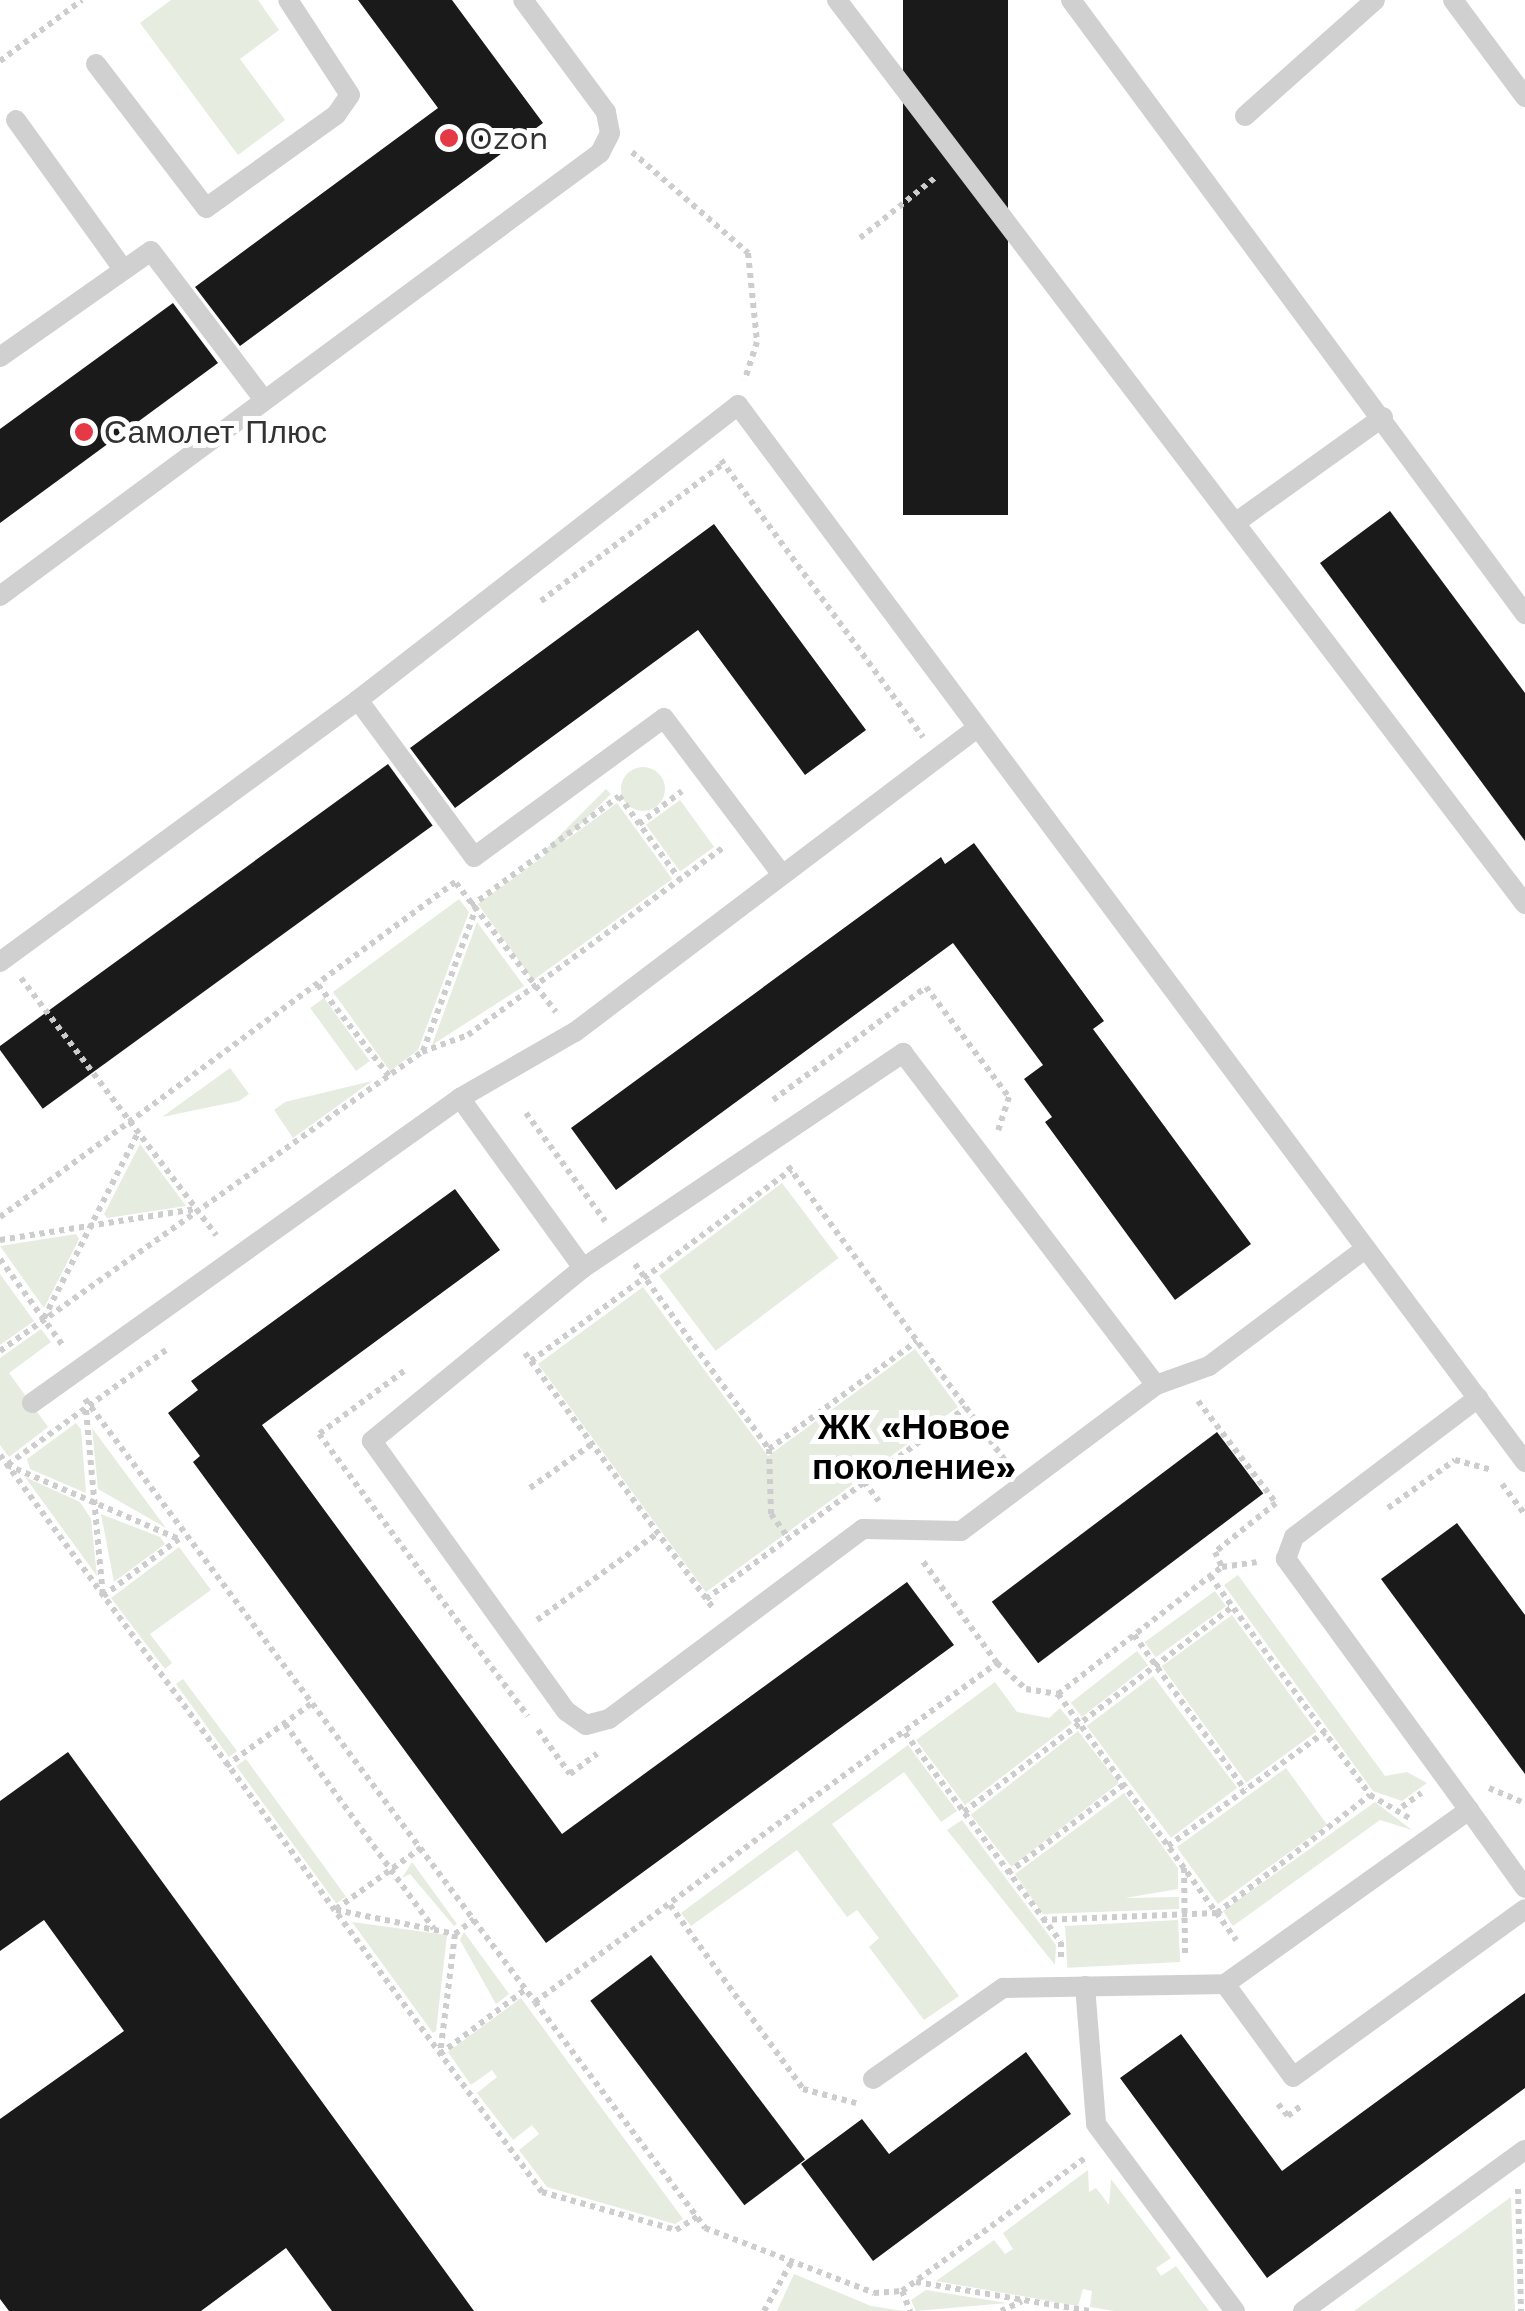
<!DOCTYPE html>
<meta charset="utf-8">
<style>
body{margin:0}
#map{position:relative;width:1525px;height:2311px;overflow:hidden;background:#fff;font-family:"Work Sans",sans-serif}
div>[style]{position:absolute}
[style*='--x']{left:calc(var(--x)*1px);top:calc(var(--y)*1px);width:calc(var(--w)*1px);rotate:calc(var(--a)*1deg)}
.green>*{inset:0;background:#e6ecdf;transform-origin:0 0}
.round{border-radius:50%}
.building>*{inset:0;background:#1a1a1a;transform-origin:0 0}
.path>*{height:6px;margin-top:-3px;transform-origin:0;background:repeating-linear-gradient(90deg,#cdcdcd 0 5px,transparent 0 10px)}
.service>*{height:20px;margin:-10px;padding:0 10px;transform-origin:10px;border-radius:10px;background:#d0d0d0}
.dots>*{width:28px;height:28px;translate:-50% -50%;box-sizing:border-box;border:5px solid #fff;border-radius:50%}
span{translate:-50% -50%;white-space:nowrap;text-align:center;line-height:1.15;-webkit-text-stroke:10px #fff;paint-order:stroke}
.poi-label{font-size:32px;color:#333}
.left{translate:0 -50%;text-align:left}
.neighbourhood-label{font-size:35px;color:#000;font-weight:700}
</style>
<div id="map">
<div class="green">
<div style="clip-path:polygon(171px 0,258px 0,279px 30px,240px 59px,285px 120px,238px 155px,140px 23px)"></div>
<div class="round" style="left:621px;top:767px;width:44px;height:44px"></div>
<div style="left:606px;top:789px;width:7px;height:89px;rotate:45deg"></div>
<div style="left:680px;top:800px;width:58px;height:42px;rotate:54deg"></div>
<div style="left:617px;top:803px;width:94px;height:172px;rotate:54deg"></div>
<div style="clip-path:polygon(459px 899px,469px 912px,418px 1050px,390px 1071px,333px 992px)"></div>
<div style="clip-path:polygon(477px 922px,524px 986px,432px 1045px)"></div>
<div style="left:324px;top:998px;width:78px;height:17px;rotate:54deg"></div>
<div style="clip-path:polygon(230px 1068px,249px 1094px,239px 1101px,162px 1117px)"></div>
<div style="clip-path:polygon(372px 1081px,293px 1138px,274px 1110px,285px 1102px)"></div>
<div style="clip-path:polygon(140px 1144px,186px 1206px,107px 1218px,104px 1214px)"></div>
<div style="left:782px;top:1183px;width:94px;height:154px;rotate:53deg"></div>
<div style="clip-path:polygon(76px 1234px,79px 1239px,44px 1308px,0 1246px)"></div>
<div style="clip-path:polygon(0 1274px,34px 1321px,0 1345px)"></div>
<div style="clip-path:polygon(643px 1287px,768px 1456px,915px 1349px,958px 1407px,706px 1592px,538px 1364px)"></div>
<div style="clip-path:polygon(41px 1329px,51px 1342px,9px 1373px,48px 1427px,9px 1457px,0 1445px,0 1358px)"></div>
<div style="clip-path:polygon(76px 1423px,81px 1429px,86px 1493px,30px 1469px,27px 1459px)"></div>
<div style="clip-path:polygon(92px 1428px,166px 1528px,98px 1489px)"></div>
<div style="clip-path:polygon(25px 1477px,80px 1502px,91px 1519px,97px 1576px)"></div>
<div style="clip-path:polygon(101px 1514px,160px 1537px,165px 1544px,114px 1582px)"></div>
<div style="clip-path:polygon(179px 1547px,211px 1590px,150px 1634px,172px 1663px,165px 1669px,111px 1598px)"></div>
<div style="clip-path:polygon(1238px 1575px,1385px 1776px,1407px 1772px,1427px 1783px,1402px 1801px,1373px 1791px,1224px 1585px)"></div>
<div style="left:1215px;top:1591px;width:19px;height:87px;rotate:54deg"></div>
<div style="left:1232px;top:1615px;width:144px;height:87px;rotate:54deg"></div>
<div style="left:1137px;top:1651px;width:18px;height:84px;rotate:52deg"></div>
<div style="left:1153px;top:1676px;width:140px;height:83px;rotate:53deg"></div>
<div style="clip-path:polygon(183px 1679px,237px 1751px,229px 1757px,176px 1684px)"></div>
<div style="clip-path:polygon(995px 1682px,1017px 1712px,1049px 1718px,1060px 1708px,1072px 1723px,965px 1805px,916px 1740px)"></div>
<div style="left:1078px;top:1731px;width:66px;height:136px;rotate:52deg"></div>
<div style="clip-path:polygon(908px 1745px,957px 1811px,941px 1822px,904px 1772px,832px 1824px,959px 1996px,924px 2020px,869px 1947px,879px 1938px,857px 1910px,847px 1917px,797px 1850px,691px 1926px,681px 1913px)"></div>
<div style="left:246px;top:1759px;width:170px;height:12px;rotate:54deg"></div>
<div style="left:1286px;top:1768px;width:70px;height:135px;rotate:54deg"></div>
<div style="clip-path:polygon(1124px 1793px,1178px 1868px,1178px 1889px,1125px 1898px,1179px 1897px,1179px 1909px,1043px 1914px,1015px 1874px)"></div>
<div style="clip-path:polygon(1375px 1802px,1412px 1830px,1380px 1820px,1233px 1926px,1223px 1911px)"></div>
<div style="clip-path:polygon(962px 1820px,1056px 1945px,1055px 1965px,947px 1830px)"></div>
<div style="clip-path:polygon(412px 1862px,457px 1924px,454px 1926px,410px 1874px,402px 1878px)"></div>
<div style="left:1178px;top:1920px;width:42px;height:113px;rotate:87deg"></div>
<div style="clip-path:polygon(352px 1922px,447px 1935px,436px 2031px,433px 2033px)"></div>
<div style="clip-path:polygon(464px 1932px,509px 1994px,496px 2004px,460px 1940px)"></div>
<div style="clip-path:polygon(521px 1998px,683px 2219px,675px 2224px,547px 2187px,519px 2150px,539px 2134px,532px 2125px,513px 2140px,477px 2093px,497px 2077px,492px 2070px,471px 2085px,448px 2052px)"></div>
<div style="clip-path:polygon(1088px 2170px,1089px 2192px,1096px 2188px,1109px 2205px,1111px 2179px,1171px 2258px,1156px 2268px,1161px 2276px,1176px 2266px,1209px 2311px,1114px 2311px,1090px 2307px,1092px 2291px,1083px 2289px,1078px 2306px,936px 2281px,994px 2240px,1005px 2254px,1013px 2249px,1003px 2233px)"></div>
<div style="clip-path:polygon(1511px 2197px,1515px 2311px,1354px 2311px)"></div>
<div style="clip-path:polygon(794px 2274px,871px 2306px,903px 2311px,777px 2311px)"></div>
<div style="clip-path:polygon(926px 2290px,1007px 2303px,916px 2311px,911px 2300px)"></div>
</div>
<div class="building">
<div style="clip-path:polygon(358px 0,452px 0,543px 123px,240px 346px,195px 287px,438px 108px)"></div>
<div style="left:903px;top:0;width:105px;height:515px"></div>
<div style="clip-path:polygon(173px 303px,218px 363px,0 523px,0 429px)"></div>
<div style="clip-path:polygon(1390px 511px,1525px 693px,1525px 841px,1320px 563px)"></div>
<div style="clip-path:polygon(714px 524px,866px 730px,805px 775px,698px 630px,455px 808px,410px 748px)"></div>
<div style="left:388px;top:764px;width:76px;height:482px;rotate:54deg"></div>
<div style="clip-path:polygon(974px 843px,1104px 1021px,1093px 1029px,1251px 1244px,1175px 1300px,1045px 1122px,1052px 1117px,1024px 1079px,1043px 1065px,953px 943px,616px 1190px,571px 1128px,941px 857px,945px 864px)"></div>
<div style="clip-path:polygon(455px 1189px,500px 1250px,262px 1425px,562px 1834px,907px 1582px,954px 1645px,546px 1943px,193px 1462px,200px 1456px,168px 1413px,198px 1390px,191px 1381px)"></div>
<div style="left:1217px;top:1432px;width:77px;height:282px;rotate:53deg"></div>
<div style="clip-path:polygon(1457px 1523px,1525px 1615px,1525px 1774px,1381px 1579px)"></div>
<div style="clip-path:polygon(68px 1752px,474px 2311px,332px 2311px,286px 2248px,201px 2311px,9px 2311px,0 2299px,0 2119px,124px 2031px,44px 1920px,0 1951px,0 1801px)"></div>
<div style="left:651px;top:1955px;width:256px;height:76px;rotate:53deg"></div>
<div style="clip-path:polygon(1525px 1993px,1525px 2088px,1267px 2278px,1120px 2078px,1181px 2034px,1282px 2171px)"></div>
<div style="clip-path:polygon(1026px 2052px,1071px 2114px,873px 2261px,801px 2164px,862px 2119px,889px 2154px)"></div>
</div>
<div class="path">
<div style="--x:0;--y:61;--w:102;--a:-36.6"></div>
<div style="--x:632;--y:152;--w:154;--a:41"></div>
<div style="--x:748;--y:253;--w:89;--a:84.2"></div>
<div style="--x:757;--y:342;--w:40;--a:108"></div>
<div style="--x:860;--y:238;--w:99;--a:-38.8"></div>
<div style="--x:721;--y:460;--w:343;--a:53.9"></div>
<div style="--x:541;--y:601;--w:229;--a:-37"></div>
<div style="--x:619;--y:796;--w:104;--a:54"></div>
<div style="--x:639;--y:824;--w:54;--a:-37.5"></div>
<div style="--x:456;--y:883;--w:163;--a:52.2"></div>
<div style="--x:471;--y:906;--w:184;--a:-36.6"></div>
<div style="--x:21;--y:978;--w:323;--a:52.8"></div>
<div style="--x:318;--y:985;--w:115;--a:52"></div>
<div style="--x:423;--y:1051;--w:149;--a:-69.6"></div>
<div style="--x:773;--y:1100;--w:190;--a:-36.4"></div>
<div style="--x:926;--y:987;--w:138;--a:53"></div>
<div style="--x:1009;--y:1097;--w:35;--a:108"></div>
<div style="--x:526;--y:1113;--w:134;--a:53.8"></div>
<div style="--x:788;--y:1166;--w:368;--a:53.6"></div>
<div style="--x:0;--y:1217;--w:569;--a:-36.35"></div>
<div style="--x:0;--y:1240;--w:198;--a:-9"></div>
<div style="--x:0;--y:1259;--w:109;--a:54"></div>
<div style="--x:635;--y:1264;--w:228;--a:54.1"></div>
<div style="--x:769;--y:1449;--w:183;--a:-36.1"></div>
<div style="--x:44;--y:1318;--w:208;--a:-63.1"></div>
<div style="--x:166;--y:1350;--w:196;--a:144.1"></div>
<div style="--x:7;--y:1465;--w:187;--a:23.3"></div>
<div style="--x:0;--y:1351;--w:517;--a:-35.32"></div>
<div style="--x:422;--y:1052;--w:49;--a:-20.3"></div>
<div style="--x:468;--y:1035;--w:318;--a:-36.3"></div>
<div style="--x:525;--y:1353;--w:317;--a:53.6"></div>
<div style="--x:531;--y:1361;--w:323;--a:-36.3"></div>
<div style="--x:404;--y:1371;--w:106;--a:143.5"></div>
<div style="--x:319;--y:1434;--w:351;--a:53.5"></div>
<div style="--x:85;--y:1399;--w:752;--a:53.27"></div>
<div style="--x:535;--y:2002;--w:573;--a:-36.27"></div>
<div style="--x:997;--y:1663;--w:127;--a:-126.1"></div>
<div style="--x:1198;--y:1401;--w:128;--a:52.6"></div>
<div style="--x:1276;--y:1503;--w:78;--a:141.2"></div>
<div style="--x:1215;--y:1552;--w:17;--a:65"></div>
<div style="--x:86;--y:1410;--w:187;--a:84.8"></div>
<div style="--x:103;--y:1596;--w:95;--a:-36.9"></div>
<div style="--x:769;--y:1449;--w:65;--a:88.2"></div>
<div style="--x:771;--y:1514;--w:29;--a:54"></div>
<div style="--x:0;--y:1455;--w:915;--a:53.67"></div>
<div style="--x:542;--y:2192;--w:139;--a:15.8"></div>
<div style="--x:676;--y:2230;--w:25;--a:-32"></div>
<div style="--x:864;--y:1482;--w:24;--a:52"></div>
<div style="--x:1502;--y:1484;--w:39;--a:53"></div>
<div style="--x:530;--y:1488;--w:76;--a:-35.4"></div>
<div style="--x:1388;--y:1508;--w:82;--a:-35.6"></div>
<div style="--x:1455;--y:1460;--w:38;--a:15"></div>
<div style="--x:1210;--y:1576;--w:271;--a:53.8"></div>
<div style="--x:1370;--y:1795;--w:48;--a:30.3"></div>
<div style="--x:706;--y:1599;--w:323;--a:-36.4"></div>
<div style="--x:537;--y:1620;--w:149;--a:-35.7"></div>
<div style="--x:1134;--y:1635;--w:191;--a:54.4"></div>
<div style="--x:997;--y:1663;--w:39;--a:42"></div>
<div style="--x:1026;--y:1689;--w:32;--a:9"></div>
<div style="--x:1058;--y:1694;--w:207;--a:-37.8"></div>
<div style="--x:1222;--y:1567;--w:35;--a:-8"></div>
<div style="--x:1058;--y:1694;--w:304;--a:54.1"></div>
<div style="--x:285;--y:1724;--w:253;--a:54"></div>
<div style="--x:538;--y:1730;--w:54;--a:54"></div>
<div style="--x:570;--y:1774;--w:34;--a:-37"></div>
<div style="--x:905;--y:1733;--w:261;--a:53.3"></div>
<div style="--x:1061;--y:1942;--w:18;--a:90"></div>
<div style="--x:226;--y:1766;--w:107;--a:-36.2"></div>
<div style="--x:1489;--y:1788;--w:39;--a:23"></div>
<div style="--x:1402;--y:1807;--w:24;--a:-36"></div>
<div style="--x:964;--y:1812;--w:339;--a:-37.4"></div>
<div style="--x:1168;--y:1846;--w:194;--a:-36"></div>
<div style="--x:1184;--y:1868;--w:87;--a:89.3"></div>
<div style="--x:1008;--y:1873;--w:145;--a:-37.4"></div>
<div style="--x:670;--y:1905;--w:227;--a:54.1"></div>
<div style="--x:803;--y:2089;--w:55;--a:14.8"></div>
<div style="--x:336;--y:1909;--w:105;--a:-35.7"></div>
<div style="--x:336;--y:1910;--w:121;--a:11.4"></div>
<div style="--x:455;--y:1934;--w:121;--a:97.1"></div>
<div style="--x:440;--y:2054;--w:108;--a:-37.1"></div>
<div style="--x:1042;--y:1920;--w:175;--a:-2.3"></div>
<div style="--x:1217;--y:1913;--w:193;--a:-37.6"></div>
<div style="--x:455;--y:1934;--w:24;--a:-38"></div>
<div style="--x:535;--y:2002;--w:283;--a:53"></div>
<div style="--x:705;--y:2228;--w:181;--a:21"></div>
<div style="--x:874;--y:2293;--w:28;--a:-4"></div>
<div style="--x:902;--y:2291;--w:226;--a:-36"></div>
<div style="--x:1278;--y:2104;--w:16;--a:50"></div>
<div style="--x:1288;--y:2116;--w:16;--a:-38"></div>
<div style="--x:1518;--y:2189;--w:122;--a:88.6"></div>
<div style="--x:916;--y:2282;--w:176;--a:9.5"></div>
<div style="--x:902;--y:2291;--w:22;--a:68"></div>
<div style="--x:764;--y:2311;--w:57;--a:-60.8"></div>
<div style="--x:1001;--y:2311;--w:23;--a:-25"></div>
</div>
<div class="service">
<div style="--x:837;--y:0;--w:1136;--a:52.73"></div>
<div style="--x:1071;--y:0;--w:764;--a:53.52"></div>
<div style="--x:1453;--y:0;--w:121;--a:53.4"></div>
<div style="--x:96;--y:64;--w:181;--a:52.6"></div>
<div style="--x:206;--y:208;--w:160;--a:-35.6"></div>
<div style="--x:336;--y:115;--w:24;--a:-55"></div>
<div style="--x:350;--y:95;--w:113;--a:-123.1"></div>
<div style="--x:1245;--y:116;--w:174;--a:-41.7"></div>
<div style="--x:16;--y:120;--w:183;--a:54.3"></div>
<div style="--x:0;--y:357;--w:184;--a:-35.1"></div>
<div style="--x:151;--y:251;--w:187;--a:52.8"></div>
<div style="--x:1235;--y:523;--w:182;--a:-35.6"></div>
<div style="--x:0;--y:596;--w:746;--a:-36.44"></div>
<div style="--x:600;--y:153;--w:22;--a:-63"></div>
<div style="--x:610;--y:133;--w:21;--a:-101"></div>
<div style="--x:606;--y:112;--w:139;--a:-126.5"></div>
<div style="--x:358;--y:700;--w:195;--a:53.5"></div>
<div style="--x:474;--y:857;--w:235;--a:-36.2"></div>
<div style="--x:664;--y:718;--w:194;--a:53"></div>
<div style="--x:0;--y:962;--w:444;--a:-36.2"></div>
<div style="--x:358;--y:700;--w:481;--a:-37.8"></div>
<div style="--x:738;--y:405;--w:1318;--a:53.33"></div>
<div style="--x:460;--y:1098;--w:210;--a:54.1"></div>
<div style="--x:583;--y:1268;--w:386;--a:-33.9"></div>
<div style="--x:903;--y:1053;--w:417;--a:52.7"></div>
<div style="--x:583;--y:1268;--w:273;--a:140.7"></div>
<div style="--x:372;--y:1441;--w:332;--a:54.3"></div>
<div style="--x:566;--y:1711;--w:24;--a:35"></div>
<div style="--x:586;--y:1725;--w:24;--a:-15"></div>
<div style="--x:609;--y:1719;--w:317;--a:-36.8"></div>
<div style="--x:863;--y:1529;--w:98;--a:1.2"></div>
<div style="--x:961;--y:1531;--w:244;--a:-36.8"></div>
<div style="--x:1156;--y:1385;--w:56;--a:-19.7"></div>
<div style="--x:1209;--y:1366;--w:195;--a:-36.9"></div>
<div style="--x:32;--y:1403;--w:526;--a:-35.47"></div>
<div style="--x:460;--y:1098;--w:133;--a:-29.9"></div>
<div style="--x:575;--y:1032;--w:504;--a:-37.1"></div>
<div style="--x:1469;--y:1810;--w:96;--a:54.3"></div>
<div style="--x:1225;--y:1984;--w:115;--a:53.8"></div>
<div style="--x:1293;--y:2077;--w:286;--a:-35.9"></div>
<div style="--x:1085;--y:1986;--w:138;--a:85.4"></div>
<div style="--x:1096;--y:2124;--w:233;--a:53.4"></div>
<div style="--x:873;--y:2079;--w:159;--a:-35"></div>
<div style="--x:1003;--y:1988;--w:222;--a:-1"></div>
<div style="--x:1225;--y:1984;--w:300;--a:-35.5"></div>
<div style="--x:1469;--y:1810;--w:311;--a:-126.1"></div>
<div style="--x:1286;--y:1559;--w:23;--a:-70"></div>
<div style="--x:1294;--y:1537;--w:231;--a:-37.1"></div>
<div style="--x:1303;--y:2311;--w:274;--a:-36"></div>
</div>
<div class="dots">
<div style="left:449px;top:138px;background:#e63946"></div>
<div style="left:84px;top:432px;background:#e63946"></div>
</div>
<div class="poi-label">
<span class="left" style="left:469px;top:138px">Ozon</span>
<span class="left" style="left:104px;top:432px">Самолет Плюс</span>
</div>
<div class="neighbourhood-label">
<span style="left:914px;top:1447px">ЖК «Новое<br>поколение»</span>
</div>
</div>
